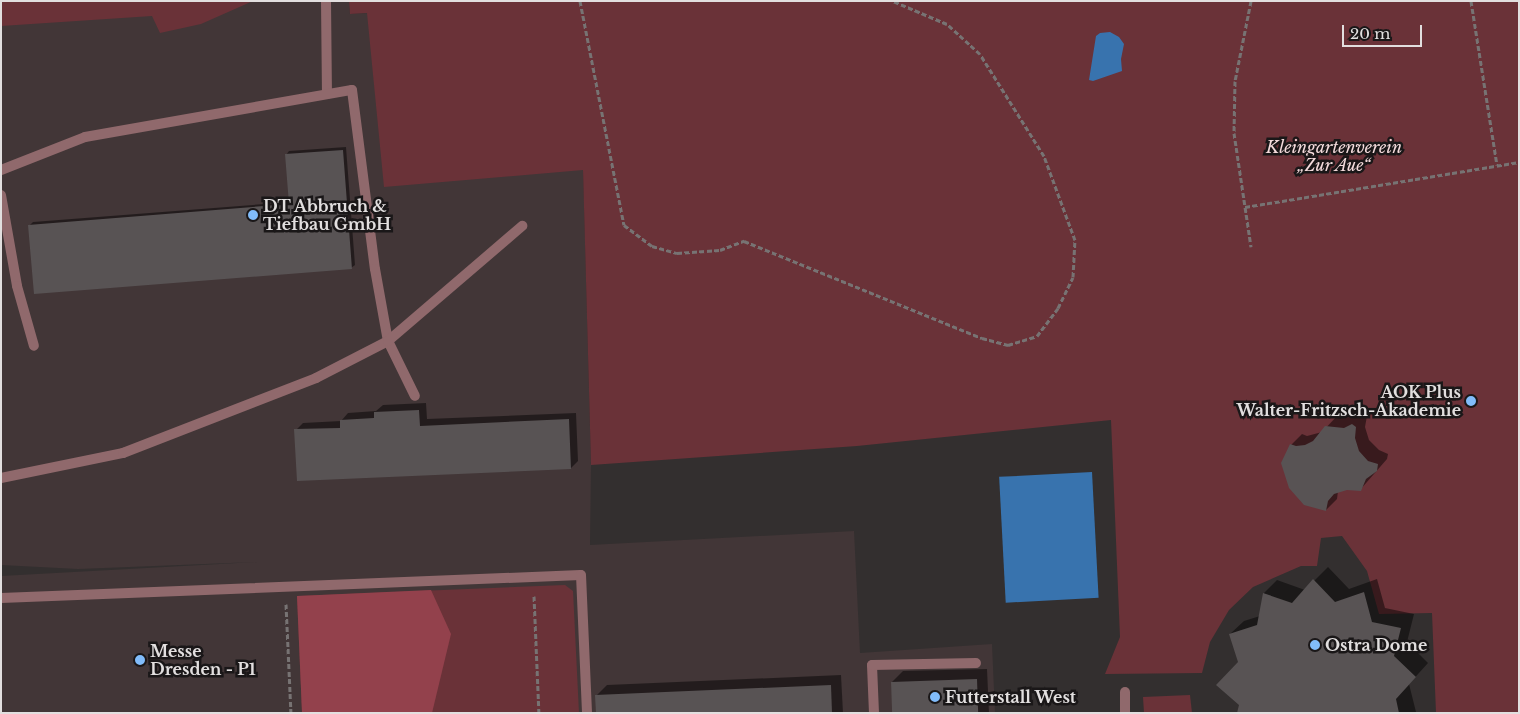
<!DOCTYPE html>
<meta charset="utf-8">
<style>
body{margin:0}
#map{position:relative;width:1520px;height:714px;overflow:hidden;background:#332f2f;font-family:"Libre Baskerville",serif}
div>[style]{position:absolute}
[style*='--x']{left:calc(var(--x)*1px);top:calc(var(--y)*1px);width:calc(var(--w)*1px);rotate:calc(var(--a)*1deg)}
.built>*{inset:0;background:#423637}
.green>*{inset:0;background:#6a3238}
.forest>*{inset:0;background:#93414c}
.water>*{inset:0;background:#3873ae;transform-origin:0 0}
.shadow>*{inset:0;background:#0007}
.building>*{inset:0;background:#585354;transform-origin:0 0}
.path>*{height:3px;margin-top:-1.5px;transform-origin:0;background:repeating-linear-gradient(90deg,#777373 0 5px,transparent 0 7.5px)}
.service>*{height:10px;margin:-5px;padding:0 5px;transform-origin:5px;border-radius:5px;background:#90696c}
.dots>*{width:14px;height:14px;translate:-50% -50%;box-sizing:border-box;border:2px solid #1a1718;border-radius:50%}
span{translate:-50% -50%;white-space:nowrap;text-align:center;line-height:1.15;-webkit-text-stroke:5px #1a1718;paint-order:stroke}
.park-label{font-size:16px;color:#f5dcdd;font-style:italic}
.poi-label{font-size:16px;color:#e2dfdf;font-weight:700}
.left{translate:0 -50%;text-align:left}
.right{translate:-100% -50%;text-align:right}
.frame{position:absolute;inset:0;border:2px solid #e2dfdf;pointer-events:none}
.scale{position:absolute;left:1342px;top:25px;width:80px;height:22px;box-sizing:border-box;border:2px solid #e2dfdf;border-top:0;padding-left:6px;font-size:15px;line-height:18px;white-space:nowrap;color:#e2dfdf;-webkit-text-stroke:4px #1a1718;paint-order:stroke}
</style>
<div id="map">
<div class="built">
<div style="clip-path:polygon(1px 1px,349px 1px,350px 14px,447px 9px,582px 124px,591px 465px,590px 545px,854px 531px,860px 653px,992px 644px,995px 713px,1px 713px,1px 576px,257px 562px,78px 569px,1px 565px)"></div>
</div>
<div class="green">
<div style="clip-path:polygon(1px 1px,253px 1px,201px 24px,160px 33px,152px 16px,1px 26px)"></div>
<div style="clip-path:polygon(349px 1px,1519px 1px,1519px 713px,1436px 713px,1432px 613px,1379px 614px,1367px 571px,1342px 536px,1321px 538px,1317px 566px,1301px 566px,1253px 587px,1229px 610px,1210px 642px,1202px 673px,1105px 674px,1120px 637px,1111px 420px,857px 446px,591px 465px,583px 170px,384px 187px,367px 13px,350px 14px)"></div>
<div style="clip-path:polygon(565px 585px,573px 591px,579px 713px,302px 713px,297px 596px)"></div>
<div style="clip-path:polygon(1190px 695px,1192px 713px,1144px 713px,1143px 697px)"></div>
</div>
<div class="forest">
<div style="clip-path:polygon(431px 590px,451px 634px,432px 713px,302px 713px,297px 596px)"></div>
</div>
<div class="water">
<div style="clip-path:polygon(1110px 32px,1119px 37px,1124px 44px,1121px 59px,1122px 71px,1093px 81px,1089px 80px,1096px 36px,1100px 33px)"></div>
<div style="left:1092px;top:472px;width:126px;height:93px;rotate:87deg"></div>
</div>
<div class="shadow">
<div style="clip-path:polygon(346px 147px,355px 265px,351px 268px,29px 226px,33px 222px,290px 202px,286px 155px,289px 151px)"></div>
<div style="clip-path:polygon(426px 403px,427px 419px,576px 413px,578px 461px,571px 468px,296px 430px,303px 423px,341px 421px,348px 413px,376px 411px,383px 405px)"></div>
<div style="clip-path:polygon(1364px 414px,1367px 416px,1365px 427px,1369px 440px,1379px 450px,1388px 454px,1387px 459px,1360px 490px,1346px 489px,1338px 491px,1337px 499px,1326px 510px,1291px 445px,1302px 434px,1307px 436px,1322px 432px,1337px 416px,1356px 418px)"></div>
<div style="clip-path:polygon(1328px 567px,1349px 589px,1377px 579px,1385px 608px,1414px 614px,1407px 642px,1428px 663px,1409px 684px,1416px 712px,1238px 713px,1240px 704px,1239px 662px,1230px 634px,1244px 621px,1260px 616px,1264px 593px,1277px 580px,1305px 590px)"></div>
<div style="clip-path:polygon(987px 669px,989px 713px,893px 713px,892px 682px,903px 671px)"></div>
<div style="clip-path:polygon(841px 675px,843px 713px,597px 713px,596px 696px,607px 685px)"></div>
</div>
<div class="building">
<div style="clip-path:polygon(343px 150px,352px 269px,34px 294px,28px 225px,289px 204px,285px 154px)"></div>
<div style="clip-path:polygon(419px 410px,420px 426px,569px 419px,571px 469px,297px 481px,294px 429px,340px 428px,340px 420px,374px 418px,374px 412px)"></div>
<div style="clip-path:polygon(1352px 424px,1356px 427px,1355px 438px,1359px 451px,1368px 461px,1378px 464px,1377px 471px,1366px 479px,1361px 491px,1347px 490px,1334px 494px,1328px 501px,1326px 511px,1304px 505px,1289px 488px,1281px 463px,1290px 444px,1296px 446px,1305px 445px,1313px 441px,1325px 426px,1344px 428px)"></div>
<div style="clip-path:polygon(1313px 579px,1335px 602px,1364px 592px,1372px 622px,1401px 628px,1394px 656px,1416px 677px,1396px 699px,1399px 713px,1237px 713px,1239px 705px,1216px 685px,1238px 662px,1229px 634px,1257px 625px,1263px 593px,1292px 603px)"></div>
<div style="left:977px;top:679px;width:34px;height:86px;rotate:88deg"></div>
<div style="clip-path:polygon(831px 685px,832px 713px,596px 713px,595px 695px)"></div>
</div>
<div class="path">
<div style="--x:580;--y:1;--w:228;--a:78.9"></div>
<div style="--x:624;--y:225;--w:35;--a:37"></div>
<div style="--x:652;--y:246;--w:26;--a:16"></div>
<div style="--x:677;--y:253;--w:43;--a:-4"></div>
<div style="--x:720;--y:250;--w:26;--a:-21"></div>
<div style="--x:744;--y:241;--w:257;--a:22.2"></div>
<div style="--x:982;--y:338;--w:27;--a:15"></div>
<div style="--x:1008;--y:345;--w:30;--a:-17"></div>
<div style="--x:1037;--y:336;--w:35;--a:-53"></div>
<div style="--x:1058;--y:308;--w:34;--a:-64"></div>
<div style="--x:1073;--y:277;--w:37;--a:-87"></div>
<div style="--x:1075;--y:240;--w:90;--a:-110.3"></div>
<div style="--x:1044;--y:156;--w:120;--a:-122.1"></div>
<div style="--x:980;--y:54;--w:45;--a:-137.7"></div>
<div style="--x:947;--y:24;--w:59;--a:-156.9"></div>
<div style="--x:1251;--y:1;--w:82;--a:101.3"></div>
<div style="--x:1235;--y:81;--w:52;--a:91.1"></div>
<div style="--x:1234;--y:133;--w:115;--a:81.5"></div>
<div style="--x:1471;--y:1;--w:166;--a:81"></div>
<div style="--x:1245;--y:207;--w:278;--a:-9.3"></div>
<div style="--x:534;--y:596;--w:117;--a:87.6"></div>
<div style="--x:286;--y:604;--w:109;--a:87.4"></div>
</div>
<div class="service">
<div style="--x:326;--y:1;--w:93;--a:89.4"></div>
<div style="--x:1;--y:170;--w:90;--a:-21.4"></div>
<div style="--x:85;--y:137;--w:271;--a:-10"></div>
<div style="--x:352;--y:90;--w:180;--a:82.7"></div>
<div style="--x:375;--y:269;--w:73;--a:79.8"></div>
<div style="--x:388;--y:341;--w:61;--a:63.9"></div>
<div style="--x:1;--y:195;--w:92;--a:80"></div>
<div style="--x:17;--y:286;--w:62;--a:74.2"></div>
<div style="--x:1;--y:478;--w:125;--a:-11.6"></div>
<div style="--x:123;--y:453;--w:207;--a:-21.2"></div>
<div style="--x:316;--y:378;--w:81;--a:-27.2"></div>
<div style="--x:388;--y:341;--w:177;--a:-40.6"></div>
<div style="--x:1;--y:598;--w:580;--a:-2.27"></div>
<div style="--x:581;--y:575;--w:138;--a:87.5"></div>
<div style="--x:1125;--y:692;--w:21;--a:90"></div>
<div style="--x:874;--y:713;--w:48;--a:-92.4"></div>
<div style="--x:872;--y:665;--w:104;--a:-1.1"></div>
</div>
<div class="dots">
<div style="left:253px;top:215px;background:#81bcfa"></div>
<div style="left:1471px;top:401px;background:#81bcfa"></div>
<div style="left:1315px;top:645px;background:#81bcfa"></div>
<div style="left:140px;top:660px;background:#81bcfa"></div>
<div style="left:935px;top:697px;background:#81bcfa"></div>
</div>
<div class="park-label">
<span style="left:1334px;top:156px">Kleingartenverein<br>„Zur Aue“</span>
</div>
<div class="poi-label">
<span class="left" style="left:263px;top:215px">DT Abbruch &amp;<br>Tiefbau GmbH</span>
<span class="right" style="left:1461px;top:401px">AOK Plus<br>Walter-Fritzsch-Akademie</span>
<span class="left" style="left:1325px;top:645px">Ostra Dome</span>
<span class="left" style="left:150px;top:660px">Messe<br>Dresden - P1</span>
<span class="left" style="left:945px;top:697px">Futterstall West</span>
</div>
<div class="frame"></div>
<div class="scale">20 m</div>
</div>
